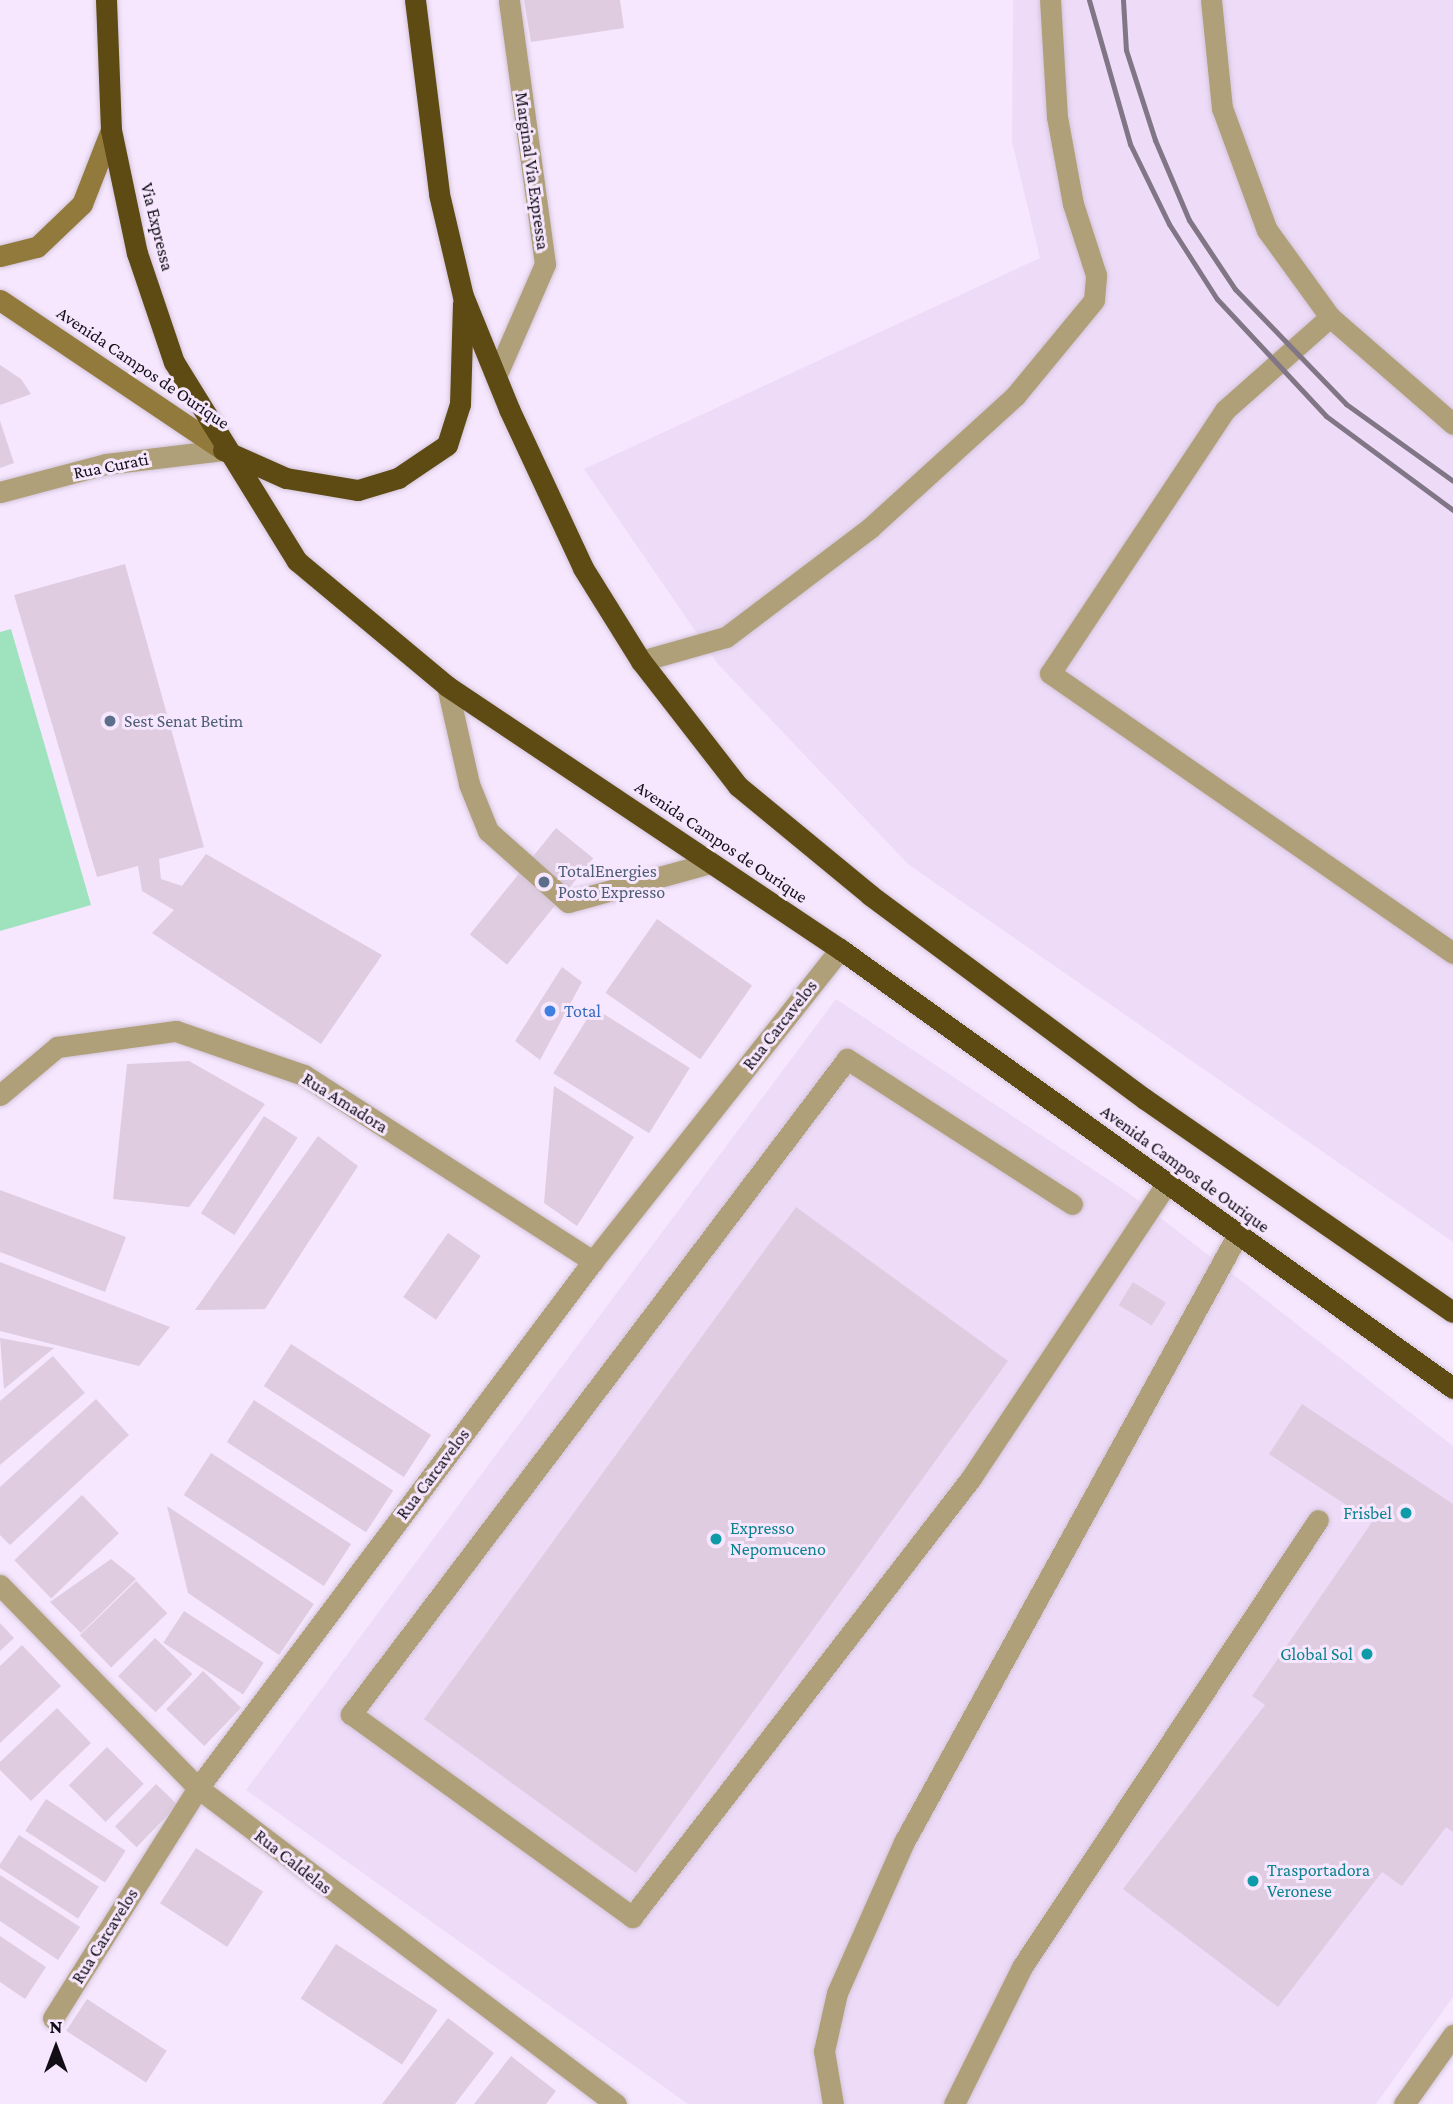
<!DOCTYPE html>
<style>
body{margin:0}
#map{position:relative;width:1453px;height:2104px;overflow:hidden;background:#f6e7fe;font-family:"Crimson Pro",serif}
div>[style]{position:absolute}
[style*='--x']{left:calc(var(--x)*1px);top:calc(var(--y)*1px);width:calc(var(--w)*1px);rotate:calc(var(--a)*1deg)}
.built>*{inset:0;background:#eedbf8}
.green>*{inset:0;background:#9ee3bd}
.building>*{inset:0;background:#dfcce0;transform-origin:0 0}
.roads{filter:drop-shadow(0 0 2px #d2c4d9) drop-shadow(0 0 2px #d2c4d9)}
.lane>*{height:21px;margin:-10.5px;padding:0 10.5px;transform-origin:10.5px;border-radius:10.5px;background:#b0a079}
.street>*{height:21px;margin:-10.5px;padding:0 10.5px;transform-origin:10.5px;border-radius:10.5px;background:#b0a079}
.secondary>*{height:21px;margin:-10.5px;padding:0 10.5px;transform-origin:10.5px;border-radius:10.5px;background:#927a3c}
.highway>*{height:21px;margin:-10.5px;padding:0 10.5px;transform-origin:10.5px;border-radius:10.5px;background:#5e4a13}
.rail>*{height:5px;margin:-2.5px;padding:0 2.5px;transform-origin:2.5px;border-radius:2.5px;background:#807685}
.dots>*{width:19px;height:19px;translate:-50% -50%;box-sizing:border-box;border:4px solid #f6e7fe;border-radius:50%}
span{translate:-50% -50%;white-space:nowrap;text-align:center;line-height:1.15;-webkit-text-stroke:6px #f6e7fe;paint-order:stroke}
.street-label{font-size:18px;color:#130e16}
.service-label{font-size:18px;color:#4e5e75}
.left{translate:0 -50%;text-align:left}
.shop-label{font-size:18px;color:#366cbe}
.culture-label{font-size:18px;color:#0d838f}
.right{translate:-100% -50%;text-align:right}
.north{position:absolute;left:21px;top:2013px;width:70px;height:70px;-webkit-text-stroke:5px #f6e7fe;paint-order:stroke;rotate:0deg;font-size:19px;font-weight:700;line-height:28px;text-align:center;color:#130e16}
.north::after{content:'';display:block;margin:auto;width:24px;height:32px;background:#130e16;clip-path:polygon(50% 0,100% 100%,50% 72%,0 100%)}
</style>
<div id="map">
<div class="built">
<div style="clip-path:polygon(1013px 0,1453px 0,1453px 1242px,909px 865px,718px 664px,584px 469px,1040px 258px,1012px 142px)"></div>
<div style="clip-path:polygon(836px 999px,1130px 1194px,1453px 1446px,1453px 1997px,1376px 2104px,688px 2104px,246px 1790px)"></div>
</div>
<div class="green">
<div style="clip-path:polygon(11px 629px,91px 905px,0 931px,0 632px)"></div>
</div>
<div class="building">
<div style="clip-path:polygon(524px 0,620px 0,624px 28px,531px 42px)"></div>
<div style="clip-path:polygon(0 365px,21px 379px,31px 394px,0 405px)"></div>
<div style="clip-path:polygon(0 421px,14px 463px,0 468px)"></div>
<div style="clip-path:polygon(125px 564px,204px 847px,159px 859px,161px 879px,182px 886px,206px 854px,382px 955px,321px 1044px,152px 933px,174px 910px,142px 891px,138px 866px,97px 877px,14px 595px)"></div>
<div style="left:556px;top:828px;width:48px;height:137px;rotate:39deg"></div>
<div style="left:657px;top:919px;width:116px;height:90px;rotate:35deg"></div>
<div style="clip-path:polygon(562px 967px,582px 982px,540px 1060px,515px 1041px)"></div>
<div style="left:594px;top:1008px;width:113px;height:77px;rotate:32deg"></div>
<div style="clip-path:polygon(189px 1061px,265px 1104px,189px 1207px,113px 1199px,127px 1064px)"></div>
<div style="clip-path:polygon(554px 1086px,634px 1137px,577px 1226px,544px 1203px)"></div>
<div style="left:264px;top:1116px;width:40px;height:116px;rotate:33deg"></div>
<div style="clip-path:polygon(318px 1136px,358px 1166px,265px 1309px,195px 1310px)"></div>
<div style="clip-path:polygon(0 1190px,126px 1237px,105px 1292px,0 1252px)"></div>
<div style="left:796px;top:1207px;width:262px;height:633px;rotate:36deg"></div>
<div style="left:448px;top:1233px;width:40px;height:78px;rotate:35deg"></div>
<div style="clip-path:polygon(0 1262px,170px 1327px,139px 1366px,0 1331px)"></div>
<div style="left:1133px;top:1282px;width:39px;height:27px;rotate:32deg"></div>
<div style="clip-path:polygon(0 1338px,54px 1348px,4px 1389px)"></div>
<div style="left:291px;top:1344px;width:167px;height:50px;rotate:33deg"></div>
<div style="clip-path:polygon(53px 1356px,85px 1393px,0 1465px,0 1401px)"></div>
<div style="clip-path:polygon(96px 1399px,129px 1435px,10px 1545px,0 1535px,0 1487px)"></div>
<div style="left:254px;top:1400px;width:166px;height:50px;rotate:33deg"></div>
<div style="clip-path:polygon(1302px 1404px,1453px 1504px,1453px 1832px,1446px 1827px,1402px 1886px,1382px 1872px,1278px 2007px,1123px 1889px,1265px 1705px,1252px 1696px,1372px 1522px,1269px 1454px)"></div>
<div style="left:211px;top:1453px;width:167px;height:50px;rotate:33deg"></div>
<div style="left:82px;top:1495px;width:53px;height:94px;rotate:46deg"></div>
<div style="clip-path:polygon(167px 1506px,314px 1604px,279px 1655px,188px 1593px)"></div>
<div style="clip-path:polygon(111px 1559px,136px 1579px,81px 1633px,50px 1602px)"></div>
<div style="left:136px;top:1581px;width:45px;height:78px;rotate:46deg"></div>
<div style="left:184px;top:1611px;width:95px;height:38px;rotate:33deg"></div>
<div style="clip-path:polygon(0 1623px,14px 1638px,0 1651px)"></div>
<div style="left:155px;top:1638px;width:52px;height:53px;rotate:44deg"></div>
<div style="clip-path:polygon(22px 1645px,61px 1686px,0 1743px,0 1666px)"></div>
<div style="left:203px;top:1671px;width:53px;height:53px;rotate:44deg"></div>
<div style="clip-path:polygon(57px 1708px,91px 1743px,31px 1801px,0 1770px,0 1762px)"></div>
<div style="left:107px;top:1747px;width:52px;height:54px;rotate:45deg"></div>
<div style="left:156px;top:1784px;width:30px;height:59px;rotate:44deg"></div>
<div style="left:46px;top:1799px;width:95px;height:38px;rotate:33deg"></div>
<div style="left:19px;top:1835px;width:95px;height:38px;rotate:33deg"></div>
<div style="left:196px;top:1848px;width:80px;height:66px;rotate:33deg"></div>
<div style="clip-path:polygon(0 1875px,80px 1927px,58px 1960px,0 1921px)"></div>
<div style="clip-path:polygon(0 1936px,46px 1967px,25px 1999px,0 1982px)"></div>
<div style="left:336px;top:1944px;width:121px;height:65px;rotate:33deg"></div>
<div style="left:87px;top:1999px;width:95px;height:38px;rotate:33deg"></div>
<div style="clip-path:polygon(448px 2018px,494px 2053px,455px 2104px,382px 2104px)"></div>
<div style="clip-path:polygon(511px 2056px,556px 2091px,546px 2104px,474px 2104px)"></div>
</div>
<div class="roads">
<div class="lane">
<div style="--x:1211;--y:0;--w:109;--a:84.2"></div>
<div style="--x:1222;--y:108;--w:130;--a:69.8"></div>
<div style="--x:1267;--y:230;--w:107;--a:54.1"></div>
<div style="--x:1330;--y:317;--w:163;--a:41"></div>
<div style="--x:1330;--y:317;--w:140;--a:138.5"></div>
<div style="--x:1225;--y:410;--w:316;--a:123.6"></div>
<div style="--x:1050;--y:673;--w:491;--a:34.8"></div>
<div style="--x:641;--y:661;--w:88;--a:-15.8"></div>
<div style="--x:726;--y:637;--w:181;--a:-37.1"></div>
<div style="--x:870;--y:528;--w:196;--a:-42.3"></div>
<div style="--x:1015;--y:396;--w:124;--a:-50.5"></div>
<div style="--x:1094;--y:300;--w:25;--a:-85"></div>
<div style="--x:1096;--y:275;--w:75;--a:-107.9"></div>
<div style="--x:1073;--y:204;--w:88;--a:-100.4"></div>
<div style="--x:1057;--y:117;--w:117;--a:-93.4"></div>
<div style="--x:447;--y:686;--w:100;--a:77.3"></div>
<div style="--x:469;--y:784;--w:51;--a:68"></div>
<div style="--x:488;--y:831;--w:107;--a:41.6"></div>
<div style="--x:568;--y:902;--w:148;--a:-15.3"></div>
<div style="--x:1072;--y:1204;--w:268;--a:-147.2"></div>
<div style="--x:847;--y:1059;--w:822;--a:127.13"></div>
<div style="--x:351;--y:1714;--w:347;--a:35.8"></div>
<div style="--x:632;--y:1917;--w:555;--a:-52.32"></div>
<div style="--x:971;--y:1478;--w:354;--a:-56.4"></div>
<div style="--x:833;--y:2104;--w:54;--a:-99.6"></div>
<div style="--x:824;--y:2051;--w:59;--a:-77.4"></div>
<div style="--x:837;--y:1993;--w:165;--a:-66.1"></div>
<div style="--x:904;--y:1842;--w:694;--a:-61.22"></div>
<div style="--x:954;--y:2104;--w:153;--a:-63.6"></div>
<div style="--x:1022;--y:1967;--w:536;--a:-56.49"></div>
</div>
<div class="street">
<div style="--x:497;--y:374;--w:120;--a:-66.4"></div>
<div style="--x:545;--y:264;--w:266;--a:-97.8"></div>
<div style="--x:0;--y:492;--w:110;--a:-14.8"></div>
<div style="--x:106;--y:464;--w:118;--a:-6.8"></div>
<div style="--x:0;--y:1095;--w:75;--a:-40.1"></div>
<div style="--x:57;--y:1047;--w:120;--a:-7.7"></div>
<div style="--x:176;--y:1031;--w:135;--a:19"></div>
<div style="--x:304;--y:1075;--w:344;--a:32.8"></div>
<div style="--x:0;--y:1585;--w:284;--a:45.7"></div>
<div style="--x:198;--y:1788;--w:524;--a:37.09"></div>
<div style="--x:53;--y:2018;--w:272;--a:-57.8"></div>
<div style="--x:198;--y:1788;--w:659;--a:-53.15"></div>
<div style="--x:593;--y:1261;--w:398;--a:-51.6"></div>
<div style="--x:1404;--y:2104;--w:85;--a:-54.6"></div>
</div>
<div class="secondary">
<div style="--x:0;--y:256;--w:38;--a:-14"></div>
<div style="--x:37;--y:247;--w:62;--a:-43.7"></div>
<div style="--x:82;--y:204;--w:79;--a:-68.6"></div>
<div style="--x:0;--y:300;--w:269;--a:33.9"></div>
</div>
<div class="highway">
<div style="--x:106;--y:0;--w:130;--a:87.8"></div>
<div style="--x:111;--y:130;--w:126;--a:78.1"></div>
<div style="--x:137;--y:253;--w:115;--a:71.3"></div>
<div style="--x:174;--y:362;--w:234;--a:58.3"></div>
<div style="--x:297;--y:561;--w:195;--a:39.8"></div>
<div style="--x:447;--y:686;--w:473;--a:33.8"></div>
<div style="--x:840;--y:949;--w:754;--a:35.61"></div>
<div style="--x:415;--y:0;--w:195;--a:82.9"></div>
<div style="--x:439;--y:194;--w:105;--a:76.8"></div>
<div style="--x:463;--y:296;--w:122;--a:67.8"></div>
<div style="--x:509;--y:409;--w:175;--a:65"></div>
<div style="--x:583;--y:568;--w:110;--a:58.1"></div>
<div style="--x:641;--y:661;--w:158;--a:52.2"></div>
<div style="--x:738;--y:786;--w:171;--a:39.5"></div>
<div style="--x:870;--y:895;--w:342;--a:36.6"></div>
<div style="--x:1145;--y:1099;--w:374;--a:34.7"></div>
<div style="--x:223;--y:450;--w:69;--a:24"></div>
<div style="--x:286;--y:478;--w:73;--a:9.5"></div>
<div style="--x:358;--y:490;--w:42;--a:-16.7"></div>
<div style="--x:398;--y:478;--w:59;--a:-34"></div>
<div style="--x:447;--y:445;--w:43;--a:-72.4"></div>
<div style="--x:460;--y:404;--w:101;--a:-88.3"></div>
</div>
</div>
<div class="rail">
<div style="--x:1089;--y:0;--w:150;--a:74.1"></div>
<div style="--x:1130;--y:144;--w:89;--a:64"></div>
<div style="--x:1169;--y:224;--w:89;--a:57.4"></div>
<div style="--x:1217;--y:299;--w:160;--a:47"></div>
<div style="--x:1326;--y:416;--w:158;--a:36.5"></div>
<div style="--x:1123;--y:0;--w:50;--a:86.6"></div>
<div style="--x:1126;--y:50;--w:95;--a:72.1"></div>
<div style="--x:1155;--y:140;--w:87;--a:67"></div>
<div style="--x:1189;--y:220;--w:83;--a:56.3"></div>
<div style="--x:1235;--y:289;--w:160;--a:46"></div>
<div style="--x:1346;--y:404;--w:132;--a:35.7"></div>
</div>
<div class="dots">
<div style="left:110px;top:721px;background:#5c6f8a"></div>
<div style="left:544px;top:882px;background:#5c6f8a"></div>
<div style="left:550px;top:1011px;background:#3f7fe0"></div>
<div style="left:1406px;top:1513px;background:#0f9aa8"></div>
<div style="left:716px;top:1539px;background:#0f9aa8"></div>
<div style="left:1367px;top:1654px;background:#0f9aa8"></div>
<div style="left:1253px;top:1881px;background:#0f9aa8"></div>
</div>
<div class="street-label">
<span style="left:532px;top:171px;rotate:82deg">Marginal Via Expressa</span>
<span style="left:157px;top:227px;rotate:76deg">Via Expressa</span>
<span style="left:143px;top:368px;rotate:34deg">Avenida Campos de Ourique</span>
<span style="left:111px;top:466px;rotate:-11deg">Rua Curati</span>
<span style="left:721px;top:842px;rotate:34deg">Avenida Campos de Ourique</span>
<span style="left:780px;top:1025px;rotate:-52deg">Rua Carcavelos</span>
<span style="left:345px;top:1103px;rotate:32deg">Rua Amadora</span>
<span style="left:1185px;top:1169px;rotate:36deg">Avenida Campos de Ourique</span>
<span style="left:433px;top:1474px;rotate:-53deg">Rua Carcavelos</span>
<span style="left:293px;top:1862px;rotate:38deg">Rua Caldelas</span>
<span style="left:105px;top:1936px;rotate:-58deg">Rua Carcavelos</span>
</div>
<div class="service-label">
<span class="left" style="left:124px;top:721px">Sest Senat Betim</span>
<span class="left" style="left:558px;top:882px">TotalEnergies<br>Posto Expresso</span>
</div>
<div class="shop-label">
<span class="left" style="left:564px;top:1011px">Total</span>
</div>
<div class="culture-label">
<span class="right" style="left:1392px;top:1513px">Frisbel</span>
<span class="left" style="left:730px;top:1539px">Expresso<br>Nepomuceno</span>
<span class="right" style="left:1353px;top:1654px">Global Sol</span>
<span class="left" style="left:1267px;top:1881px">Trasportadora<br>Veronese</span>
</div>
<div class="north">N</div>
</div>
